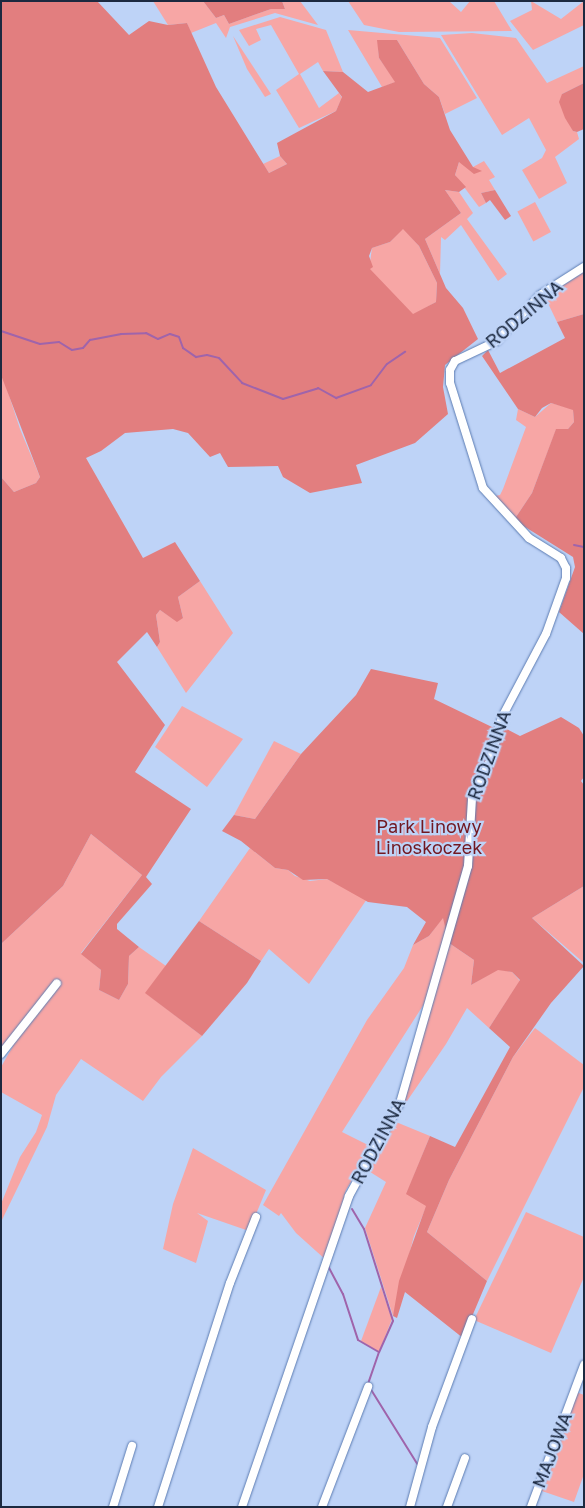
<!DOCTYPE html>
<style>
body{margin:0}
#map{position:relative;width:585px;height:1508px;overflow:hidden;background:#bed3f7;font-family:"Golos Text",sans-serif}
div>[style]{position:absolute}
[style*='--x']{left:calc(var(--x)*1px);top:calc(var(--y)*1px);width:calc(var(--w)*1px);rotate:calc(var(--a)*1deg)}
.green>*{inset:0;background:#f7a6a5;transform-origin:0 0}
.forest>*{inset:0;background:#e27e7f}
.stream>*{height:2px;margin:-1px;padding:0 1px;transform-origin:1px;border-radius:1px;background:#9f64ab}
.roads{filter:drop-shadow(0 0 1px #5c7cb2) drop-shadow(0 0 1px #5c7cb2)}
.minor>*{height:8px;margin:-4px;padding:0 4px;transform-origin:4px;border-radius:4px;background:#fff}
span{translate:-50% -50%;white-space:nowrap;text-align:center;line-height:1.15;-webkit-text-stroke:4.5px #bed3f7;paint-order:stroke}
.street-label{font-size:18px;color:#1c2940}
.park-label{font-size:18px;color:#711821}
.frame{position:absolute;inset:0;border:2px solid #1c2940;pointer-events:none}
</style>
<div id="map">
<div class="green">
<div style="clip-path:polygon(153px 1px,203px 1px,216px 18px,224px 15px,229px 24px,271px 9px,285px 9px,282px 1px,300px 1px,318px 25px,275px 13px,230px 27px,226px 38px,216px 23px,191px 33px,187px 23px,168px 25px)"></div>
<div style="clip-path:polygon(348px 1px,449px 1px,461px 12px,470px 1px,494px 1px,512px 31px,399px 32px,364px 25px)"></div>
<div style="clip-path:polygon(531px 1px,561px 19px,584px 1px,584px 25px,533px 50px,510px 21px,532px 10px)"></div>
<div style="clip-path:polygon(280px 17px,326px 30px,343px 72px,323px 71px,318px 62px,300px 74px,319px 108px,339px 93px,342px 98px,336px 111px,299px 128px,276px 90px,299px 74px,271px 25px,256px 29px,261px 40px,249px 46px,239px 30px)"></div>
<div style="clip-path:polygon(348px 30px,440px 38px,477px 98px,445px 114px,439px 97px,424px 84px,397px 40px,378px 40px,379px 58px,396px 82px,382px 87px)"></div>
<div style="clip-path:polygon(472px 33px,516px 38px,547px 83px,584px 66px,584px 83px,562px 94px,573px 131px,577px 132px,579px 139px,555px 157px,567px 183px,539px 199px,522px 170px,542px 158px,546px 150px,529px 118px,502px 135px,441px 35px)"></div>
<div style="clip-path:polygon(233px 36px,271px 94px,265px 97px,247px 69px)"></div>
<div style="clip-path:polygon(280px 156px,287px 164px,269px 173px,263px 164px)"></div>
<div style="clip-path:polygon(484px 161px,495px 177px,489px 180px,495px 190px,481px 193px,486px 203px,479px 207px,455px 175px,459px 162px,473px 167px)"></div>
<div style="clip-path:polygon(445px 190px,459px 192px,473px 213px,467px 219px,507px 274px,498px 281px,461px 225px,445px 240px,441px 237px,440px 274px,425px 239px,461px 213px)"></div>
<div style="left:535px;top:202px;width:34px;height:20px;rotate:62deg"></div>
<div style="clip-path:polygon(403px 228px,419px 246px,437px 283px,436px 302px,413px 315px,369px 269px,372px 248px,390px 242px)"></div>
<div style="clip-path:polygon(584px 272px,584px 314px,557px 322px,545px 297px)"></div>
<div style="clip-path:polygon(2px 374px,20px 429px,40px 477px,36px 483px,14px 492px,1px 477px)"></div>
<div style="clip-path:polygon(551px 403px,573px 409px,574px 422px,568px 429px,556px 430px,532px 493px,514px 520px,495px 496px,500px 495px,503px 489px,526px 427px,516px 420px,518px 409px,535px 417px)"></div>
<div style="clip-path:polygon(200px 581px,233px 633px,186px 693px,157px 647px,160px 642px,156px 615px,160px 610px,172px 618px,183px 618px,178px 597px)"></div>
<div style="clip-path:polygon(182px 706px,243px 739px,207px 787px,155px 747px)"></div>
<div style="clip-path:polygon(274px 741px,301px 754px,255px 819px,234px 815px)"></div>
<div style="clip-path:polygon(91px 834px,142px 875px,81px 953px,101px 970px,99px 990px,119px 1000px,128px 984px,129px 956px,139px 947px,166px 966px,146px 993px,202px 1036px,161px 1077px,143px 1101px,81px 1059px,56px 1095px,47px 1127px,1px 1222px,1px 1204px,20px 1157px,36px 1132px,42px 1115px,1px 1092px,1px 1067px,13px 1046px,8px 1043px,1px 1050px,1px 944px,63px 886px)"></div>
<div style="clip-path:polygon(250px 848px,275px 868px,288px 870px,295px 876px,310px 881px,327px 879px,367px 899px,309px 984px,269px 949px,261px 961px,199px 921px)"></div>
<div style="clip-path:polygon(584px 886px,584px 963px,532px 918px)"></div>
<div style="clip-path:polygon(443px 917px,448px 931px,424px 1004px,342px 1132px,372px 1147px,346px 1190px,326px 1260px,296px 1233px,281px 1213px,279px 1216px,263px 1205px,367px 1020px,404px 968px,413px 945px,429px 936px)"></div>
<div style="clip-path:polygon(449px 943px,474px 960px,471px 985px,498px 969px,512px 972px,520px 981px,489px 1028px,467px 1008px,446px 1044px,403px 1107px)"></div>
<div style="clip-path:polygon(535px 1028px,584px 1065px,584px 1087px,487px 1281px,427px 1232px,449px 1180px,513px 1057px)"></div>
<div style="clip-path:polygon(396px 1122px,430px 1136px,407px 1193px,427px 1205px,414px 1236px,393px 1316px,365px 1228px,386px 1182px,367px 1170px)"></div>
<div style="clip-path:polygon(193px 1148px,266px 1190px,249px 1231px,197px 1213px,208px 1221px,196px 1263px,163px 1249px,173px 1204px)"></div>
<div style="clip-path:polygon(526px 1212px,584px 1237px,584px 1277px,551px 1353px,474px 1320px)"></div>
<div style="clip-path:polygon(381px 1287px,392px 1319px,379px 1352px,361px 1341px)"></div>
<div style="clip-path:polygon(576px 1392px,584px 1395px,584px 1474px,574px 1502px,539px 1490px)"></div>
</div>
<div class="forest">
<div style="clip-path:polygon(evenodd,1px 1px,97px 1px,129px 35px,149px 21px,168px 25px,187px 23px,216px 87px,269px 173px,287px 164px,280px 156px,277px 143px,336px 111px,342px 97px,323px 71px,343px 72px,368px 92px,395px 82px,379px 58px,377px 40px,397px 40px,424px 84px,439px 97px,450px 130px,473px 167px,482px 171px,474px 174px,459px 162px,455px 175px,466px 187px,459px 192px,445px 190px,461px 213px,425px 239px,446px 288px,463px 308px,478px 339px,445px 365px,443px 387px,448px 414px,415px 443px,356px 465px,362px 483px,310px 493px,283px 477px,278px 466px,228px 467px,220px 453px,210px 457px,188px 433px,173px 429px,125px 433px,101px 451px,86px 458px,143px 558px,175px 542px,200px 581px,178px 597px,183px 618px,177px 622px,160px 610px,156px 615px,160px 642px,157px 647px,147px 632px,117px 662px,165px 725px,135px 772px,191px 809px,146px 877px,152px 884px,117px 924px,117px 929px,139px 947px,129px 956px,128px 984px,119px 1000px,99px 990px,101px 970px,81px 954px,142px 875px,91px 834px,63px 886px,1px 944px,1px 477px,14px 492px,36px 483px,40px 477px,1px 375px,1px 1px,403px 229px,419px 246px,437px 283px,436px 302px,413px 314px,370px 269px,373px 267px,369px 256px,372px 248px,390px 242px,403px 229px)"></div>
<div style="clip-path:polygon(203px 1px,282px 1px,285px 9px,271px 9px,229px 24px,224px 15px,216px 18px)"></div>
<div style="clip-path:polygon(584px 83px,584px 129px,577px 132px,573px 131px,565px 118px,559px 102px,562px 94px)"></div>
<div style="clip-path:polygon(495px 190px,511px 216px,505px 220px,490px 200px,486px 203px,481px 193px)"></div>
<div style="clip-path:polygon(584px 314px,584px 634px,559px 612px,575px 567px,573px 557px,514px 520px,532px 493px,556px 429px,568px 429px,574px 422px,573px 410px,551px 403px,542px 408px,535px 417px,518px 409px,482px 356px,488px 350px,500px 373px,565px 338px,557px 322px)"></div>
<div style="clip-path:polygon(371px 669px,438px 683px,434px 699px,492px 727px,503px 727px,520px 736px,561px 717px,579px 728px,584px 736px,584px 777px,581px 781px,584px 785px,584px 886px,532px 918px,584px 966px,551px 1003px,513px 1057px,449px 1180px,427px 1232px,487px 1281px,463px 1338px,405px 1292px,397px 1318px,393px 1316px,399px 1281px,426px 1206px,406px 1194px,430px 1136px,455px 1147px,510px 1047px,489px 1028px,520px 980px,512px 972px,498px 970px,471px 985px,474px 960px,449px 943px,443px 918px,429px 936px,413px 945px,426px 922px,407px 907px,368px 902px,327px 879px,303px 880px,288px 870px,275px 868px,241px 841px,222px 831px,234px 815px,255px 819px,301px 754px,356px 695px)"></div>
<div style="clip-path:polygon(199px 921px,261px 961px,247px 983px,202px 1036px,145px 993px)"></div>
</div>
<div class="stream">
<div style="--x:1;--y:331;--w:41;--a:18.4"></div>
<div style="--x:40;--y:344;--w:19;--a:-6"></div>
<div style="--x:59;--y:342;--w:15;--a:32"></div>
<div style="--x:72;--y:350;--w:11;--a:-10"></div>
<div style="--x:83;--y:348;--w:11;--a:-49"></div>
<div style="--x:90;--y:340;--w:32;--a:-11"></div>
<div style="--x:121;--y:334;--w:25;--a:-2"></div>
<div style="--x:146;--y:333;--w:13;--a:27"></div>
<div style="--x:158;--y:339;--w:13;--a:-23"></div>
<div style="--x:170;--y:334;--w:9;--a:18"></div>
<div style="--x:179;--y:337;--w:12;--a:70"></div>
<div style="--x:183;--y:348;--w:16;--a:35"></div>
<div style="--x:196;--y:357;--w:11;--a:-10"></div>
<div style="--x:207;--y:355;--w:12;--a:14"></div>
<div style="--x:219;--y:358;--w:34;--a:47"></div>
<div style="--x:242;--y:383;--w:44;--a:21.3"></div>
<div style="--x:283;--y:399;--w:37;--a:-17"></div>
<div style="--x:318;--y:388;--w:21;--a:29"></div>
<div style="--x:336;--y:398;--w:37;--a:-20"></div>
<div style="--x:371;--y:385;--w:26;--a:-53"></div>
<div style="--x:387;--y:364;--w:22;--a:-34"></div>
<div style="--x:574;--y:545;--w:10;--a:11"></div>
<div style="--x:352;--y:1209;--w:23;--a:59"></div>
<div style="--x:364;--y:1229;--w:96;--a:72.5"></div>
<div style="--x:393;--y:1321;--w:34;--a:114"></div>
<div style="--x:328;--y:1266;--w:32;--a:62"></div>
<div style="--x:343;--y:1294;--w:48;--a:71.9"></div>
<div style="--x:358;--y:1340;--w:24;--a:30"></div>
<div style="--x:379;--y:1352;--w:34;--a:109"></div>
<div style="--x:370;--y:1388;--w:91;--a:58.1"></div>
</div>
<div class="roads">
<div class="minor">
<div style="--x:1;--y:1054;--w:90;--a:-51.7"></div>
<div style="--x:113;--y:1507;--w:64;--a:-72.7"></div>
<div style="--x:158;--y:1507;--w:235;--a:-72.2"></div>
<div style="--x:230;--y:1283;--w:71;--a:-68.5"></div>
<div style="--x:242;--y:1507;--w:329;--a:-71"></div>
<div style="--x:349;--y:1196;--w:106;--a:-61.3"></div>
<div style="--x:400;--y:1103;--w:247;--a:-74"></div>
<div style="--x:468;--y:866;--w:68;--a:-86.6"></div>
<div style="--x:472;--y:798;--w:41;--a:-64.1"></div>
<div style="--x:490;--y:761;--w:46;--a:-74.7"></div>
<div style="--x:502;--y:717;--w:94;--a:-62.1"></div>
<div style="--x:546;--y:634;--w:59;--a:-70.3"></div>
<div style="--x:566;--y:578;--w:10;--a:-90"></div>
<div style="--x:566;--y:568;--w:11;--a:-117"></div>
<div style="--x:561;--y:558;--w:38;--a:-148"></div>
<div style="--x:529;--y:538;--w:68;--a:-132.6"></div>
<div style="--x:483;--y:488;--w:110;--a:-107.4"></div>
<div style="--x:450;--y:383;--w:13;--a:-90"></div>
<div style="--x:450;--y:370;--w:10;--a:-61"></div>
<div style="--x:455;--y:361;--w:47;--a:-25.5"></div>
<div style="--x:497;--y:341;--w:63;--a:-46.9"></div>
<div style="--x:540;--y:295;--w:52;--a:-32.5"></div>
<div style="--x:322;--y:1507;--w:129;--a:-69"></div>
<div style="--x:410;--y:1507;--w:83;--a:-74.6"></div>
<div style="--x:432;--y:1427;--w:115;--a:-69.7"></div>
<div style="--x:447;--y:1507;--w:52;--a:-69.8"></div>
<div style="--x:531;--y:1507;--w:152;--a:-69.5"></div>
</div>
</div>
<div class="street-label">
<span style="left:524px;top:314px;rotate:-40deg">RODZINNA</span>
<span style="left:489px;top:755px;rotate:-70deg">RODZINNA</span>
<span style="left:378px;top:1141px;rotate:-62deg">RODZINNA</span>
<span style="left:552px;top:1450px;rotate:-69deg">MAJOWA</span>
</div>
<div class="park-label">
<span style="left:429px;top:837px">Park Linowy<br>Linoskoczek</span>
</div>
<div class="frame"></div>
</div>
